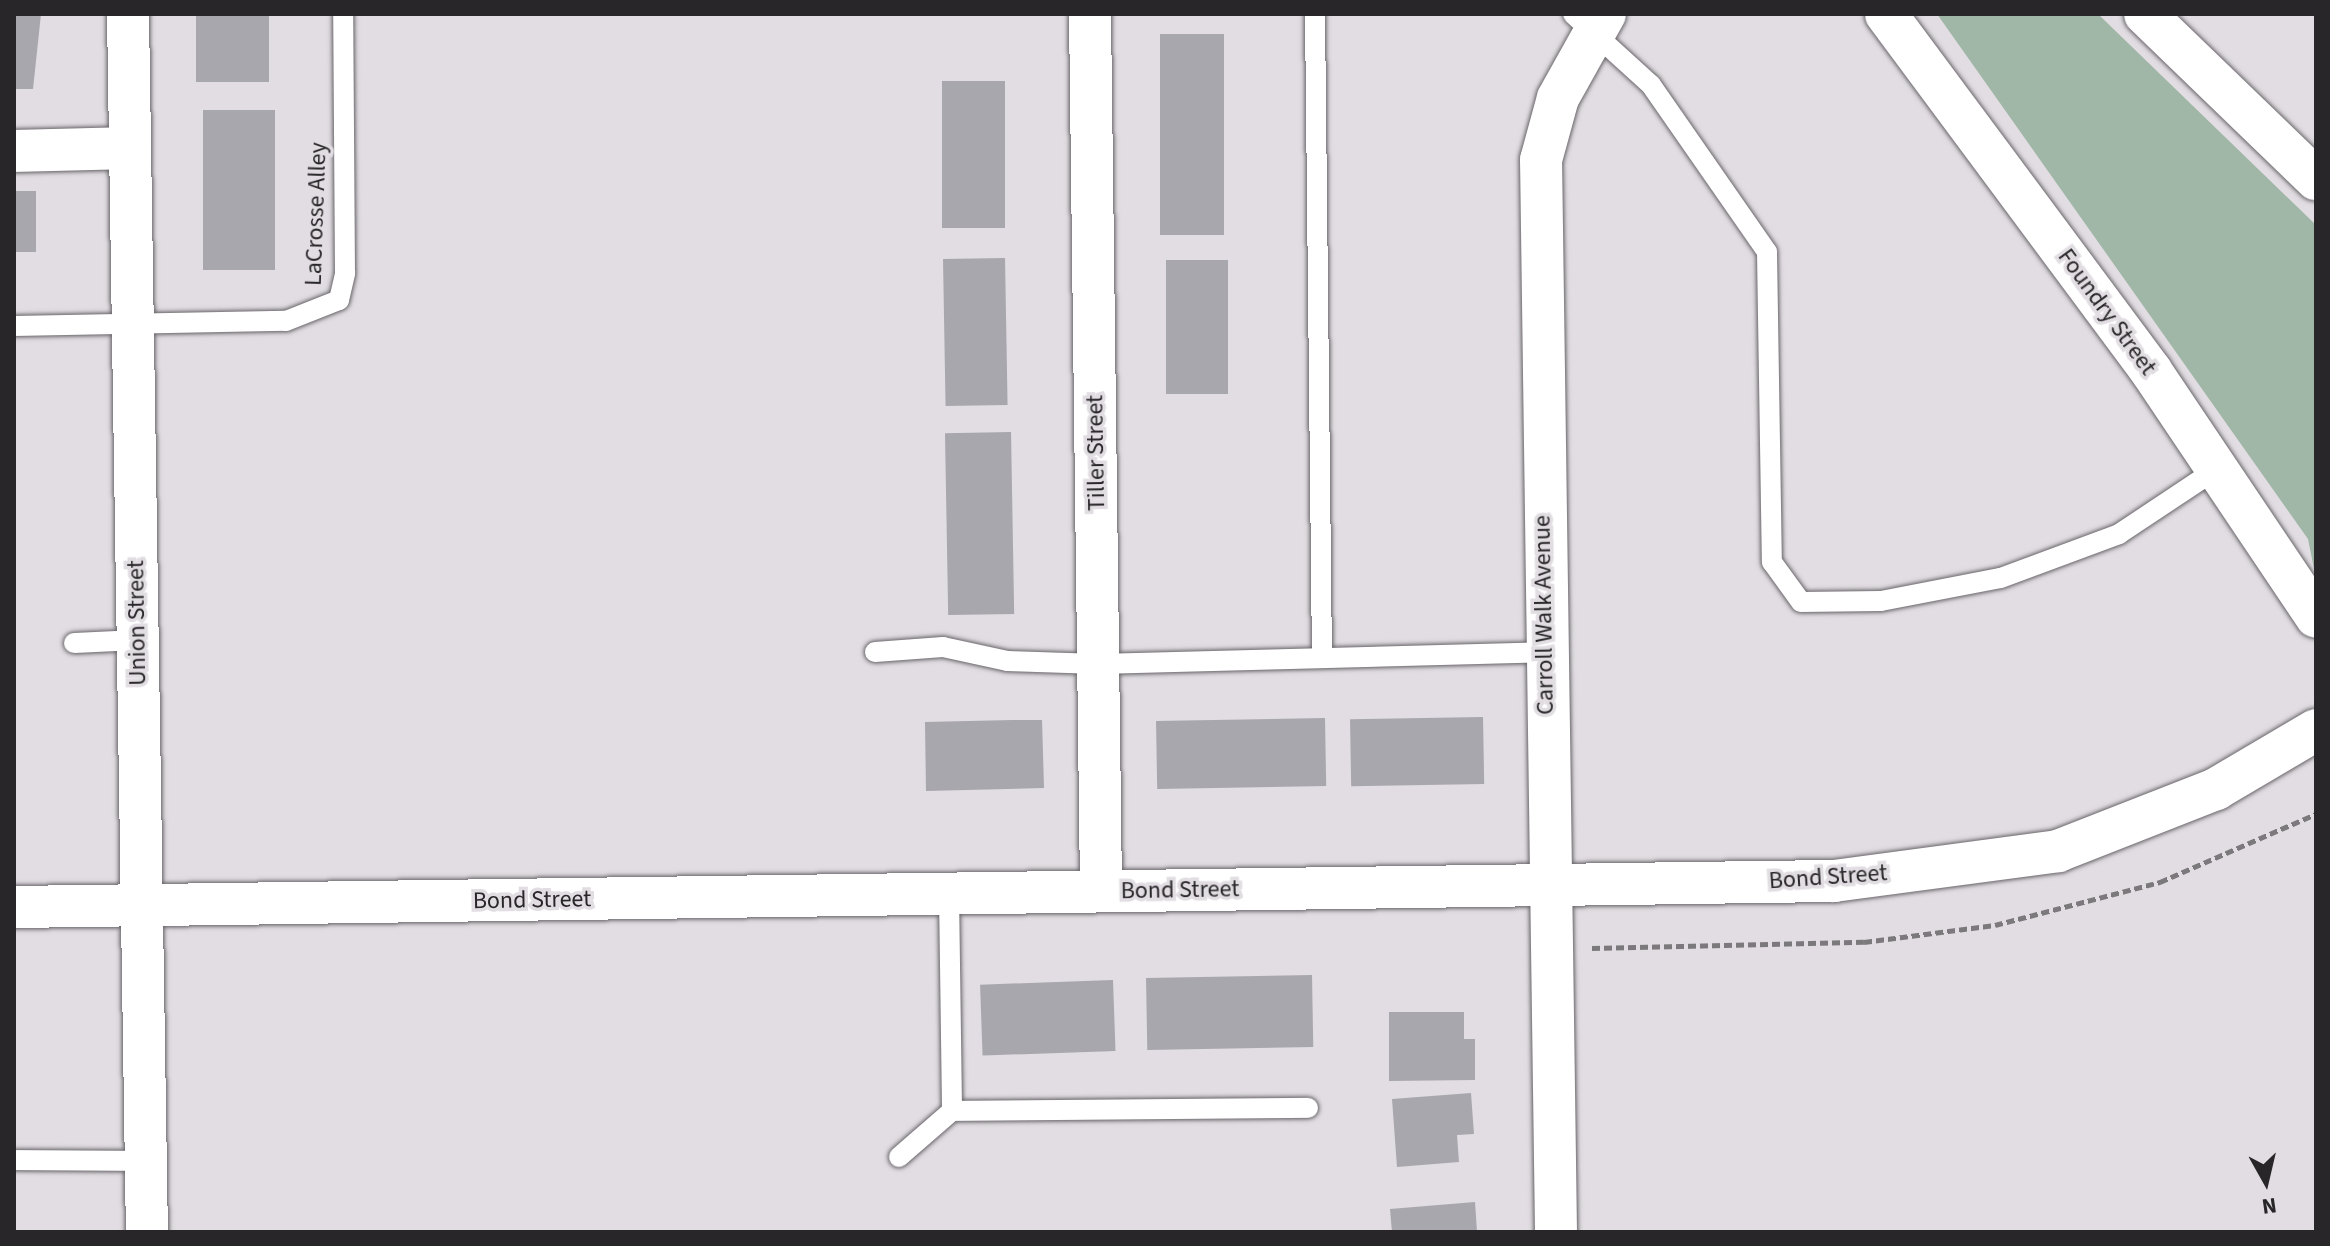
<!DOCTYPE html>
<style>
body{margin:0}
#map{position:relative;width:2330px;height:1246px;overflow:hidden;background:#e1dde2;font-family:"Source Sans 3",sans-serif}
div>[style]{position:absolute}
[style*='--x']{left:calc(var(--x)*1px);top:calc(var(--y)*1px);width:calc(var(--w)*1px);rotate:calc(var(--a)*1deg)}
.green>*{inset:0;background:#a0b6a6}
.building>*{inset:0;background:#a8a7ad;transform-origin:0 0}
.path>*{height:5px;margin-top:-2.5px;transform-origin:0;background:repeating-linear-gradient(90deg,#7c797c 0 8px,transparent 0 12px)}
.roads{filter:drop-shadow(0 0 2px #69656a) drop-shadow(0 0 2px #69656a)}
.service>*{height:20px;margin:-10px;padding:0 10px;transform-origin:10px;border-radius:10px;background:#fff}
.minor>*{height:42px;margin:-21px;padding:0 21px;transform-origin:21px;border-radius:21px;background:#fff}
span{translate:-50% -50%;white-space:nowrap;text-align:center;line-height:1.15;-webkit-text-stroke:7px #e1dde2;paint-order:stroke}
.street-label{font-size:24px;color:#282628}
.frame{position:absolute;inset:0;border:16px solid #282628;pointer-events:none}
.north{position:absolute;left:2226px;top:1142px;width:80px;height:80px;-webkit-text-stroke:6px #e1dde2;paint-order:stroke;rotate:172deg;font-size:22px;font-weight:700;line-height:32px;text-align:center;color:#282628}
.north::after{content:'';display:block;margin:auto;width:28px;height:36px;background:#282628;clip-path:polygon(50% 0,100% 100%,50% 72%,0 100%)}
</style>
<div id="map">
<div class="green">
<div style="clip-path:polygon(1937px 14px,2098px 14px,2316px 225px,2316px 579px,2308px 539px)"></div>
</div>
<div class="building">
<div style="clip-path:polygon(14px 14px,41px 14px,33px 89px,14px 89px)"></div>
<div style="left:196px;top:14px;width:73px;height:68px"></div>
<div style="left:1160px;top:34px;width:64px;height:201px"></div>
<div style="left:1005px;top:81px;width:147px;height:63px;rotate:90deg"></div>
<div style="left:275px;top:110px;width:160px;height:72px;rotate:90deg"></div>
<div style="left:14px;top:191px;width:22px;height:61px"></div>
<div style="left:1005px;top:258px;width:147px;height:62px;rotate:89deg"></div>
<div style="left:1166px;top:260px;width:62px;height:134px"></div>
<div style="left:1011px;top:432px;width:182px;height:66px;rotate:89deg"></div>
<div style="left:1483px;top:717px;width:67px;height:133px;rotate:89deg"></div>
<div style="left:1325px;top:718px;width:68px;height:169px;rotate:89deg"></div>
<div style="clip-path:polygon(1013px 720px,1042px 720px,1044px 788px,926px 791px,925px 722px)"></div>
<div style="left:1312px;top:975px;width:72px;height:166px;rotate:89deg"></div>
<div style="left:1113px;top:980px;width:71px;height:133px;rotate:88deg"></div>
<div style="clip-path:polygon(1389px 1012px,1464px 1012px,1464px 1039px,1475px 1039px,1475px 1080px,1389px 1081px)"></div>
<div style="clip-path:polygon(1471px 1093px,1474px 1134px,1457px 1135px,1459px 1162px,1397px 1167px,1392px 1099px)"></div>
<div style="clip-path:polygon(1475px 1202px,1477px 1232px,1392px 1232px,1390px 1209px)"></div>
</div>
<div class="path">
<div style="--x:1592;--y:948;--w:272;--a:-1.3"></div>
<div style="--x:1864;--y:942;--w:132;--a:-7.4"></div>
<div style="--x:1995;--y:925;--w:171;--a:-14.6"></div>
<div style="--x:2160;--y:882;--w:170;--a:-23.6"></div>
</div>
<div class="roads">
<div class="service">
<div style="--x:1315;--y:14;--w:644;--a:89.38"></div>
<div style="--x:1573;--y:14;--w:105;--a:42.3"></div>
<div style="--x:1651;--y:85;--w:203;--a:55.2"></div>
<div style="--x:1767;--y:252;--w:310;--a:89.1"></div>
<div style="--x:1772;--y:562;--w:49;--a:54.1"></div>
<div style="--x:1801;--y:602;--w:80;--a:-0.7"></div>
<div style="--x:1881;--y:601;--w:122;--a:-10.9"></div>
<div style="--x:2001;--y:578;--w:126;--a:-20.4"></div>
<div style="--x:2119;--y:534;--w:118;--a:-33.6"></div>
<div style="--x:14;--y:326;--w:272;--a:-1.1"></div>
<div style="--x:286;--y:321;--w:57;--a:-21.6"></div>
<div style="--x:339;--y:300;--w:28;--a:-77"></div>
<div style="--x:345;--y:273;--w:259;--a:-90.4"></div>
<div style="--x:74;--y:643;--w:64;--a:-2.7"></div>
<div style="--x:875;--y:652;--w:68;--a:-4.2"></div>
<div style="--x:943;--y:647;--w:66;--a:12.3"></div>
<div style="--x:1007;--y:661;--w:91;--a:1.9"></div>
<div style="--x:1098;--y:664;--w:447;--a:-1.5"></div>
<div style="--x:949;--y:893;--w:218;--a:89.2"></div>
<div style="--x:952;--y:1111;--w:356;--a:-0.5"></div>
<div style="--x:899;--y:1157;--w:70;--a:-41"></div>
<div style="--x:14;--y:1160;--w:132;--a:0.4"></div>
</div>
<div class="minor">
<div style="--x:128;--y:14;--w:1218;--a:89.11"></div>
<div style="--x:1090;--y:14;--w:877;--a:89.28"></div>
<div style="--x:1886;--y:14;--w:445;--a:53.4"></div>
<div style="--x:2151;--y:371;--w:296;--a:56.1"></div>
<div style="--x:2145;--y:14;--w:238;--a:44"></div>
<div style="--x:14;--y:151;--w:116;--a:-1.5"></div>
<div style="--x:14;--y:907;--w:1820;--a:-0.82"></div>
<div style="--x:1834;--y:881;--w:226;--a:-7.6"></div>
<div style="--x:2058;--y:851;--w:170;--a:-21.4"></div>
<div style="--x:2216;--y:789;--w:116;--a:-30.5"></div>
<div style="--x:1556;--y:1232;--w:1072;--a:-90.8"></div>
<div style="--x:1541;--y:160;--w:64;--a:-74.7"></div>
<div style="--x:1558;--y:98;--w:96;--a:-60.8"></div>
</div>
</div>
<div class="street-label">
<span style="left:316px;top:214px;rotate:-88deg">LaCrosse Alley</span>
<span style="left:2107px;top:312px;rotate:54deg">Foundry Street</span>
<span style="left:1096px;top:453px;rotate:-91deg">Tiller Street</span>
<span style="left:1544px;top:615px;rotate:-91deg">Carroll Walk Avenue</span>
<span style="left:137px;top:623px;rotate:-91deg">Union Street</span>
<span style="left:1828px;top:877px;rotate:-4deg">Bond Street</span>
<span style="left:1180px;top:890px;rotate:-1deg">Bond Street</span>
<span style="left:532px;top:900px;rotate:-1deg">Bond Street</span>
</div>
<div class="frame"></div>
<div class="north">N</div>
</div>
